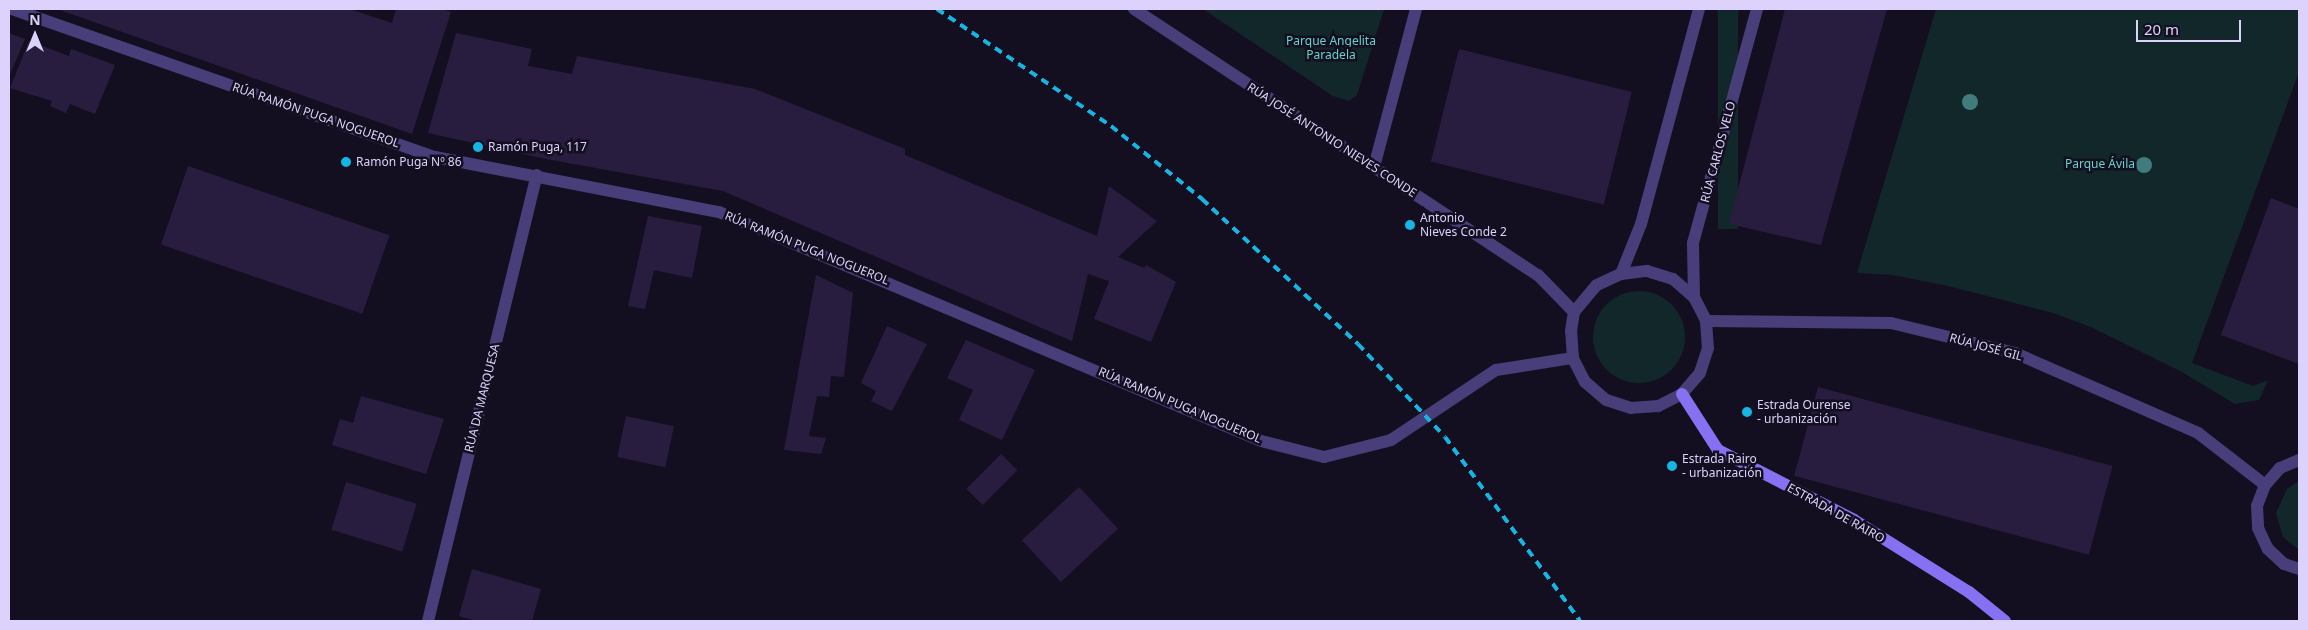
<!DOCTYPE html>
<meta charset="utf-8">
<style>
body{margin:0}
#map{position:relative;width:2308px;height:630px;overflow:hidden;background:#140f20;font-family:"Noto Sans",sans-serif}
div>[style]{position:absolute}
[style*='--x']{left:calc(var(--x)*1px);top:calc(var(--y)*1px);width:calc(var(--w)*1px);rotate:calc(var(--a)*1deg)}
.green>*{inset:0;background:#122729;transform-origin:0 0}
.round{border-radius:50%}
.building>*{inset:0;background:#281d3f;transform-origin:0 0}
.street>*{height:12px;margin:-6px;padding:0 6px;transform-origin:6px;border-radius:6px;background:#483e7a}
.secondary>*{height:12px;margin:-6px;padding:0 6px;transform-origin:6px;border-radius:6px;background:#8571f2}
.rail>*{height:4px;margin-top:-2px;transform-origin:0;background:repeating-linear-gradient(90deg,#15b5e4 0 8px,transparent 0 14px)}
.trees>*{width:16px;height:16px;margin:-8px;border-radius:50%;background:#417b7b}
.dots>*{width:14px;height:14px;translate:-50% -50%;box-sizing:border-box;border:2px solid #140f20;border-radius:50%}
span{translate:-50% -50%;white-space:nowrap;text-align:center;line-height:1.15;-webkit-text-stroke:5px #140f20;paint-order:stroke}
.park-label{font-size:12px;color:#65d4c6}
.street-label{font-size:12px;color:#dcd2fb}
.poi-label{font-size:12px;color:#dcd2fb}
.left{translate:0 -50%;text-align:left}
.frame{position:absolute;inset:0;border:10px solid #dcd2fb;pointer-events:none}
.north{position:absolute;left:10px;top:10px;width:50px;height:50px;-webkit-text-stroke:4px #140f20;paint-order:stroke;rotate:0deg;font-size:14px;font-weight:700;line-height:20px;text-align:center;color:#dcd2fb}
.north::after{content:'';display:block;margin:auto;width:18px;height:22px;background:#dcd2fb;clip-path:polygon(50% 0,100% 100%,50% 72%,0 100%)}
.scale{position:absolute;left:2136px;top:20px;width:105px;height:22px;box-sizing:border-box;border:2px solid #dcd2fb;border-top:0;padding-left:6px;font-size:15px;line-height:18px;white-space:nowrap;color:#dcd2fb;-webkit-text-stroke:4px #140f20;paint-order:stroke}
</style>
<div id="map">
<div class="green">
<div style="clip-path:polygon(1203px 9px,1384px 9px,1357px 95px,1349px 101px,1333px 96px)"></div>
<div style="left:1718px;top:9px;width:20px;height:220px"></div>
<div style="clip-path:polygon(1936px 9px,2299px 9px,2299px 72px,2192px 363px,2253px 386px,2268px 380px,2259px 400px,2235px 404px,2182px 372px,2091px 327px,2053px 313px,1948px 286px,1893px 275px,1857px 273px)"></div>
<div class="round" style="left:1593px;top:291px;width:92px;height:92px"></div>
<div style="clip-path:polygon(2299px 481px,2299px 550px,2283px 537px,2276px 513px,2287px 489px)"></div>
</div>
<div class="building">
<div style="clip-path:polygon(57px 9px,349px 9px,392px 23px,396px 9px,442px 9px,451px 12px,412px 134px)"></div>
<div style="clip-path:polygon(1785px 9px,1887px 9px,1821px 245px,1729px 224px)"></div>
<div style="clip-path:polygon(9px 33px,25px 39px,9px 77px)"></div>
<div style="clip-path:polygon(456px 33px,532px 49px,528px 66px,572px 74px,577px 56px,755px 89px,905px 149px,905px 155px,1097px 236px,1109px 186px,1157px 221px,1118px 257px,1144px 268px,1146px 265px,1176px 282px,1151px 342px,1094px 319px,1109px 281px,1088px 274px,1072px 341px,723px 191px,546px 159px,428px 133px)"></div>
<div style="clip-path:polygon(29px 41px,69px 56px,71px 49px,115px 65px,95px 114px,70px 104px,66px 113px,50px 106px,52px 101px,10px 88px)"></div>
<div style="left:1459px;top:49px;width:178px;height:116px;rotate:14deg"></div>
<div style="left:188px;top:166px;width:213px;height:83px;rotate:19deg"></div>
<div style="clip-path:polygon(2271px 198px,2299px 209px,2299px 364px,2221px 335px)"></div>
<div style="clip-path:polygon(648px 216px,702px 226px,692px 278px,654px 270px,645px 309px,628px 306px)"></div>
<div style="clip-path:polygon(816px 275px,853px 293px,844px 377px,831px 376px,829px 397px,817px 396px,809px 436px,826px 438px,821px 454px,784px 450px)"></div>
<div style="clip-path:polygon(887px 326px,927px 344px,892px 411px,871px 401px,876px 391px,861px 383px)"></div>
<div style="clip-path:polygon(966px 340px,1035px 370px,1002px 440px,959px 420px,973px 390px,947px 378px)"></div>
<div style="left:1818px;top:387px;width:305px;height:92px;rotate:15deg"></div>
<div style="clip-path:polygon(361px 396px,444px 419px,426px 474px,332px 445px,340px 419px,353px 423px)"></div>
<div style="left:626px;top:416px;width:49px;height:42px;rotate:12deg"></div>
<div style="left:1001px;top:454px;width:23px;height:49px;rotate:45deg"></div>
<div style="left:346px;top:482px;width:74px;height:50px;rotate:17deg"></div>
<div style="left:1079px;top:487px;width:57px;height:78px;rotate:47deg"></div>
<div style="clip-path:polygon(472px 569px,541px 589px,532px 621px,476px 621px,459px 616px)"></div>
</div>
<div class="street">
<div style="--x:12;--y:9;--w:448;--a:19.3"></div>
<div style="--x:435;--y:157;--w:289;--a:11"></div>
<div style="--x:719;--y:212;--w:588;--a:22.9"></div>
<div style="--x:1261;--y:441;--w:65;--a:14.3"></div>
<div style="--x:1324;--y:457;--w:69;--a:-14.2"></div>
<div style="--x:1391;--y:440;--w:126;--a:-33.7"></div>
<div style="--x:1496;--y:370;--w:78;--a:-8.9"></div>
<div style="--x:1134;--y:9;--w:484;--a:33.4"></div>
<div style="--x:1538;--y:275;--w:52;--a:45.8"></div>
<div style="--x:1374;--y:167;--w:163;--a:-75.1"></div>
<div style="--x:1647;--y:271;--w:27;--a:17"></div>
<div style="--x:1673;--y:279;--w:28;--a:41"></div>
<div style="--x:1694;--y:297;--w:27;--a:63"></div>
<div style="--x:1706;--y:321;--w:27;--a:86"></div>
<div style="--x:1708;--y:348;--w:26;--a:108"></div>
<div style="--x:1700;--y:373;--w:28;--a:131"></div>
<div style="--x:1682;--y:394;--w:27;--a:153"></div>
<div style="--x:1658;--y:406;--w:27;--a:176"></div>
<div style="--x:1631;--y:408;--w:26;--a:-162"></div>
<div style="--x:1606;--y:400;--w:28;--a:-139"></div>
<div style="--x:1585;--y:382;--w:27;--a:-117"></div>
<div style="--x:1573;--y:358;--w:27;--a:-94"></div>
<div style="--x:1571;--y:331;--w:19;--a:-81"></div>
<div style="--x:1574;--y:312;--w:35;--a:-50"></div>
<div style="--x:1597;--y:285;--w:26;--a:-25"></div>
<div style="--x:1621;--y:274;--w:26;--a:-7"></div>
<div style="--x:1621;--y:274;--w:54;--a:-68.2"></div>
<div style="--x:1641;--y:224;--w:223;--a:-74.9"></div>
<div style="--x:1694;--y:297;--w:54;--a:-91.1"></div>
<div style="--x:1693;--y:243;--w:243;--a:-74.7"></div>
<div style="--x:1706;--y:321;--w:185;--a:0.6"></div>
<div style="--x:1891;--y:323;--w:128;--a:13.6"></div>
<div style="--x:2015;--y:353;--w:200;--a:23.6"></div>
<div style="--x:2198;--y:433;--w:85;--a:37.8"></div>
<div style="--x:2299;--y:460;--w:21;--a:157"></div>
<div style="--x:2280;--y:468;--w:23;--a:131"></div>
<div style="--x:2265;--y:485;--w:22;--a:111"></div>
<div style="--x:2257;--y:506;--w:22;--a:87"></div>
<div style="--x:2258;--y:528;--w:23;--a:65"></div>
<div style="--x:2268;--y:549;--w:22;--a:43"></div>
<div style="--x:2284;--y:564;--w:16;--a:18"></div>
<div style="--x:428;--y:621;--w:459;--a:-76.3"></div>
</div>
<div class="secondary">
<div style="--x:1682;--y:394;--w:67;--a:57.3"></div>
<div style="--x:1718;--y:450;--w:153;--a:27.2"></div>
<div style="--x:1854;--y:520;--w:136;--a:32.1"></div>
<div style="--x:1969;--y:592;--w:46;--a:38.9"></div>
</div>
<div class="rail">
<div style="--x:937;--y:9;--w:210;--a:33.9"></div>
<div style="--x:1111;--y:126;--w:117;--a:38.7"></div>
<div style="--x:1202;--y:199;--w:213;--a:42.9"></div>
<div style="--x:1358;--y:344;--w:127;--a:46.9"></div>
<div style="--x:1445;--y:437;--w:228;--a:53.7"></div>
</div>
<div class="trees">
<div style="left:1970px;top:102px"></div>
<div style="left:2144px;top:165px"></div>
</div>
<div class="dots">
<div style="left:478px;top:147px;background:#15b5e4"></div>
<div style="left:346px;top:162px;background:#15b5e4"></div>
<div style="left:1410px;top:225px;background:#15b5e4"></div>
<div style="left:1747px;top:412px;background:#15b5e4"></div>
<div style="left:1672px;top:466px;background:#15b5e4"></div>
</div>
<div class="park-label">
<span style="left:1331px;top:48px">Parque Angelita<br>Paradela</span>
<span style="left:2100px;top:164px">Parque Ávila</span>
</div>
<div class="street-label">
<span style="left:316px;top:115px;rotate:19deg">RÚA RAMÓN PUGA NOGUEROL</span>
<span style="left:1332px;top:140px;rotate:33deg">RÚA JOSÉ ANTONIO NIEVES CONDE</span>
<span style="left:1718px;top:152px;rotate:-75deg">RÚA CARLOS VELO</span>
<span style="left:807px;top:248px;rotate:22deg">RÚA RAMÓN PUGA NOGUEROL</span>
<span style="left:1986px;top:347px;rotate:15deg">RÚA JOSÉ GIL</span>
<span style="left:482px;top:398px;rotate:-76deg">RÚA DA MARQUESA</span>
<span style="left:1180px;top:405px;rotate:23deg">RÚA RAMÓN PUGA NOGUEROL</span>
<span style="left:1836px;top:513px;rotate:29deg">ESTRADA DE RAIRO</span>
</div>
<div class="poi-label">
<span class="left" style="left:488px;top:147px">Ramón Puga, 117</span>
<span class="left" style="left:356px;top:162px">Ramón Puga Nº 86</span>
<span class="left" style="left:1420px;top:225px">Antonio<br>Nieves Conde 2</span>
<span class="left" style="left:1757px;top:412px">Estrada Ourense<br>- urbanización</span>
<span class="left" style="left:1682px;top:466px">Estrada Rairo<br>- urbanización</span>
</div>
<div class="frame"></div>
<div class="north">N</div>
<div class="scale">20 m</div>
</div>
